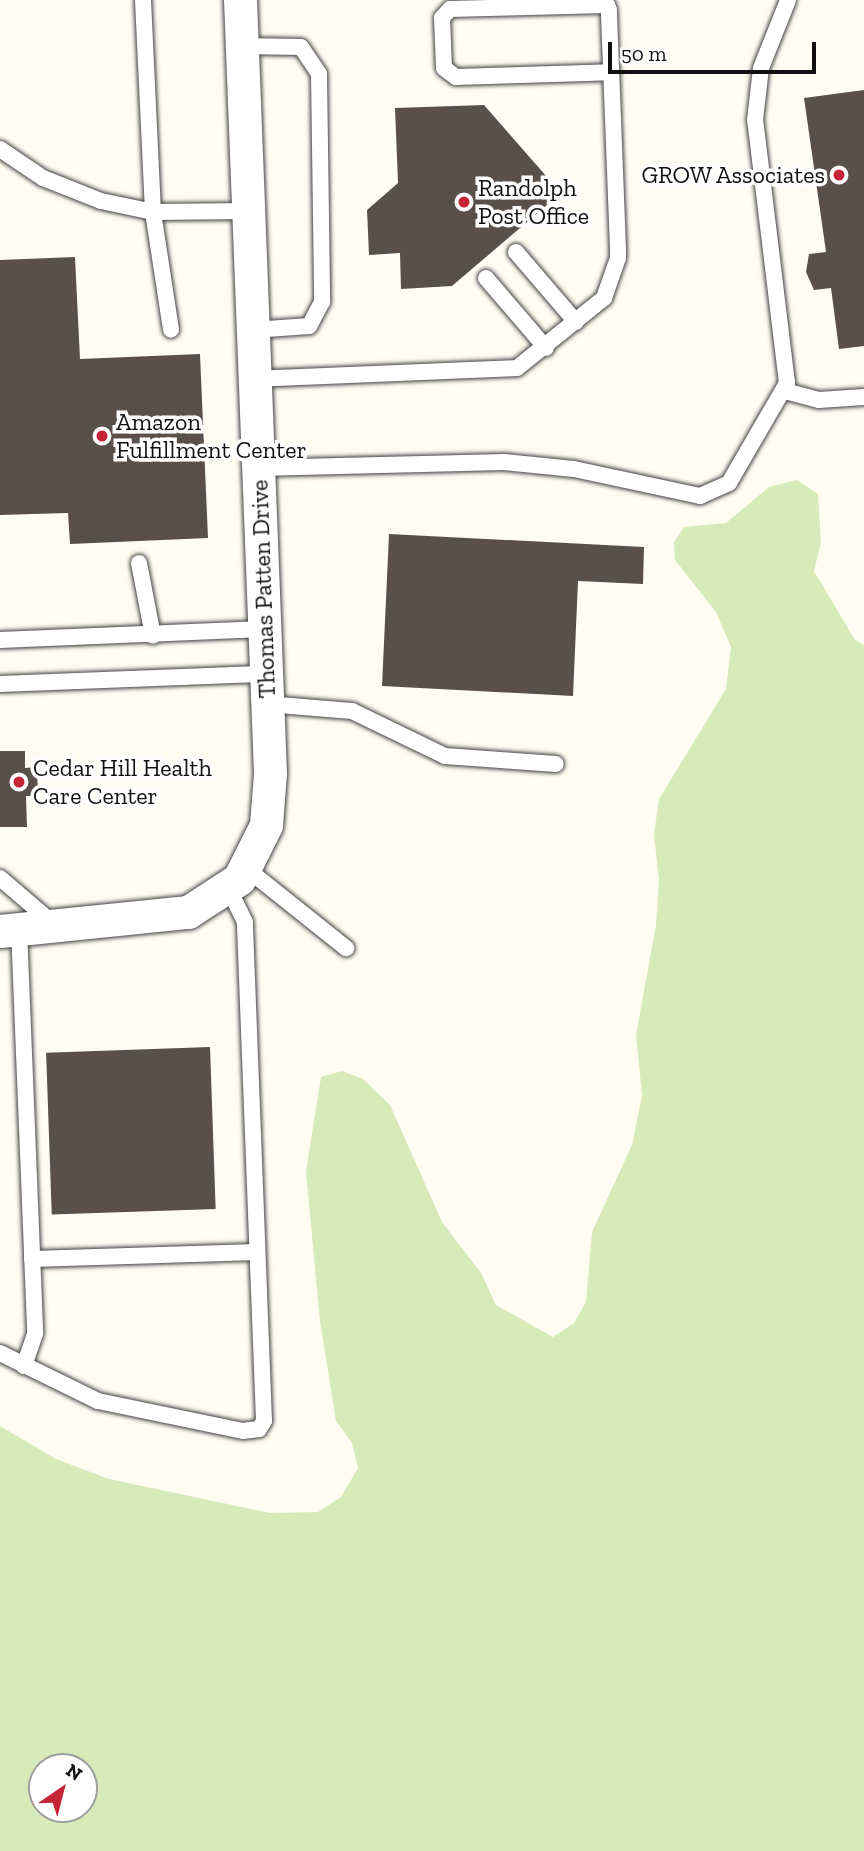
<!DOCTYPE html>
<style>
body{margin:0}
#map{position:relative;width:864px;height:1851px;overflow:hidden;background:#fffcf2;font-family:"Zilla Slab",serif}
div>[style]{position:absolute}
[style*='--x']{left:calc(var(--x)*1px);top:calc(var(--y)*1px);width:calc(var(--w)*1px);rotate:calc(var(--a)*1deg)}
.green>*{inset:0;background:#d7ebba}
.building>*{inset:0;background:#59504b;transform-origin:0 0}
.roads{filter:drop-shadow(0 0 2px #434343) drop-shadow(0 0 2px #434343)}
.service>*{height:16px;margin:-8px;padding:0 8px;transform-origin:8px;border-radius:8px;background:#fff}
.minor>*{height:33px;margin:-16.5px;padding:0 16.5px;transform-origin:16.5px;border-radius:16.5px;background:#fff}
.dots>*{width:19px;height:19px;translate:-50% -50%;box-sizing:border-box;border:4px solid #fff;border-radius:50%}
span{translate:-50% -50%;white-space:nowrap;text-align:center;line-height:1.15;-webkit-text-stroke:7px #fff;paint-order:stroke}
.poi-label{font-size:24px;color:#101010}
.right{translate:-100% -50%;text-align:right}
.left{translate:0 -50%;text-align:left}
.street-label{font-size:24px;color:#101010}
.north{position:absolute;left:28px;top:1753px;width:70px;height:70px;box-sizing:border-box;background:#fff;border:2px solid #9f9f9f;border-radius:50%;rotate:35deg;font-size:19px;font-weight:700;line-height:28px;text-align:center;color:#101010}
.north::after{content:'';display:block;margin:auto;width:24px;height:32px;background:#c52336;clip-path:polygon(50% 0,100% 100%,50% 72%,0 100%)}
.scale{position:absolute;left:608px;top:42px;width:208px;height:32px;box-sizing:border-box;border:4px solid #101010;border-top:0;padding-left:9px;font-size:21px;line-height:24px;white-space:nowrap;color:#101010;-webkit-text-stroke:5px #fff;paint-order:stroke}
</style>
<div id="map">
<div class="green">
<div style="clip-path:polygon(evenodd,797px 480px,818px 494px,821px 542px,814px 571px,855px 640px,864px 645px,864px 1851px,0 1851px,0 1426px,56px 1459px,109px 1479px,270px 1513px,318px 1512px,341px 1497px,358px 1468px,352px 1443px,336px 1421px,320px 1321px,306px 1172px,321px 1077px,342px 1071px,363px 1079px,390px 1105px,442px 1222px,481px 1273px,496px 1305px,553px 1337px,574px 1323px,586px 1302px,592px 1232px,632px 1145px,642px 1095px,636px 1035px,656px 925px,659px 881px,654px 834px,659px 799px,726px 689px,731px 647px,716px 612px,675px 560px,674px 542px,684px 527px,726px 523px,769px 487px,797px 480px,42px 1767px,84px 1767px,84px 1809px,42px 1809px,42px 1767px)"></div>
</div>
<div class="building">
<div style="clip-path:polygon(864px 90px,864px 346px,839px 349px,831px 288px,814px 290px,806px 272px,809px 254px,826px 252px,804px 98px)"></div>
<div style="clip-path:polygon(484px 105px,561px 193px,452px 286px,401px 289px,400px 253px,369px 255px,367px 210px,398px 183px,395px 108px)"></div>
<div style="clip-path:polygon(75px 257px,80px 359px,200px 354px,208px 538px,70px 544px,68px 513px,0 515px,0 260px)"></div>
<div style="clip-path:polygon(389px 534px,644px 547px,643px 584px,578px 581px,573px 696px,382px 686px)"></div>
<div style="clip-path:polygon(0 751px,25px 751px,25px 768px,37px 767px,38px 796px,26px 796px,27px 827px,0 827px)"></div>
<div style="left:210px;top:1047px;width:162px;height:164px;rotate:88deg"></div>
</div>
<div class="roads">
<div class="service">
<div style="--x:143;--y:0;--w:212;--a:87.3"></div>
<div style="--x:153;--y:212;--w:119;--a:81.3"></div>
<div style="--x:241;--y:46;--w:60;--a:1"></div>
<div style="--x:301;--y:47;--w:32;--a:56"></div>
<div style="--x:319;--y:74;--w:228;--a:89.2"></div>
<div style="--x:322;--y:302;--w:27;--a:118"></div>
<div style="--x:309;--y:326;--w:56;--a:175.9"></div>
<div style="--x:0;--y:149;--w:52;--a:34"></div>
<div style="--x:43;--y:178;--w:62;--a:21.6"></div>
<div style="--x:101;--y:201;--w:53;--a:11.9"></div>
<div style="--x:153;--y:212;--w:95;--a:-0.6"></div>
<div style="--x:516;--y:252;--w:92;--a:49.4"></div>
<div style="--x:486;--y:278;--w:92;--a:49.4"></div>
<div style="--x:254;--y:379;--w:263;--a:-2.4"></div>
<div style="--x:517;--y:368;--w:112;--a:-38.8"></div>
<div style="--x:604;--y:298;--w:42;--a:-70.7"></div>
<div style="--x:618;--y:258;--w:9;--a:-90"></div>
<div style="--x:618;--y:249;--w:239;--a:-92.2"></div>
<div style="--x:609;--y:10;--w:5;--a:-112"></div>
<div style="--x:607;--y:5;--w:157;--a:178.5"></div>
<div style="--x:450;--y:9;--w:12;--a:132"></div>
<div style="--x:442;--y:18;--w:50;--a:87.7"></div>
<div style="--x:444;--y:68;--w:15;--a:37"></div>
<div style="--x:456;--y:77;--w:155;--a:-1.8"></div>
<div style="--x:785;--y:391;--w:35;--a:15"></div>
<div style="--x:819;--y:400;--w:45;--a:-3.8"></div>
<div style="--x:258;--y:468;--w:246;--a:-1.4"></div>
<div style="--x:504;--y:462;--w:70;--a:5.7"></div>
<div style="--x:574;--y:469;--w:129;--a:12.1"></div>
<div style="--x:700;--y:496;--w:32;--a:-24"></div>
<div style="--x:729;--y:483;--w:116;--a:-59.9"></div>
<div style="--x:787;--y:383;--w:265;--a:-96.9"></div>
<div style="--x:755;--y:120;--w:52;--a:-83.4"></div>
<div style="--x:761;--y:68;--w:73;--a:-68.3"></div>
<div style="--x:139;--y:563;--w:74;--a:79.1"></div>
<div style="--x:0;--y:640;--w:264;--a:-2.4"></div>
<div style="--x:0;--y:684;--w:266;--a:-2.2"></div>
<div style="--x:267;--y:704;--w:85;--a:4.7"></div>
<div style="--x:352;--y:711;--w:103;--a:25.8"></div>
<div style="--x:445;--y:756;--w:111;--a:4.1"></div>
<div style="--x:247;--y:869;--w:127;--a:38.6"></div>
<div style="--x:0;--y:878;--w:74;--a:40.6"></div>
<div style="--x:19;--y:929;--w:405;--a:87.7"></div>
<div style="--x:35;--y:1334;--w:34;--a:109"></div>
<div style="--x:32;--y:1259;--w:225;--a:-1.8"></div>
<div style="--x:0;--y:1353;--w:109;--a:26.1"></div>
<div style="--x:98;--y:1401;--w:148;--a:11.7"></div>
<div style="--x:243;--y:1431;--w:16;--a:-7"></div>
<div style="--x:259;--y:1429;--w:9;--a:-58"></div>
<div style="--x:264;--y:1421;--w:499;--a:-92.2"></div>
<div style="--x:245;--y:922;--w:37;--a:-116"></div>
</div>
<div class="minor">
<div style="--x:0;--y:931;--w:189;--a:-5.8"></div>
<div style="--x:188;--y:912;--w:61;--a:-32.9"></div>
<div style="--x:239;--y:879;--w:60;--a:-63.4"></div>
<div style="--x:266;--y:825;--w:52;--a:-85.6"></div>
<div style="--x:270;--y:773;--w:774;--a:-92.22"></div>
</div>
</div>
<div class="dots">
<div style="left:839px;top:175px;background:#c52336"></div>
<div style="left:464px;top:202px;background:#c52336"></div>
<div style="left:102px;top:436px;background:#c52336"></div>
<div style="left:19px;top:782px;background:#c52336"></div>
</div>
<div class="poi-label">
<span class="right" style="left:825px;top:175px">GROW Associates</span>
<span class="left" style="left:478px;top:202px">Randolph<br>Post Office</span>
<span class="left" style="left:116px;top:436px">Amazon<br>Fulfillment Center</span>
<span class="left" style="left:33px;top:782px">Cedar Hill Health<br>Care Center</span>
</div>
<div class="street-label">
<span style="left:263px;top:589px;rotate:-92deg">Thomas Patten Drive</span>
</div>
<div class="north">N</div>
<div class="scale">50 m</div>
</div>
